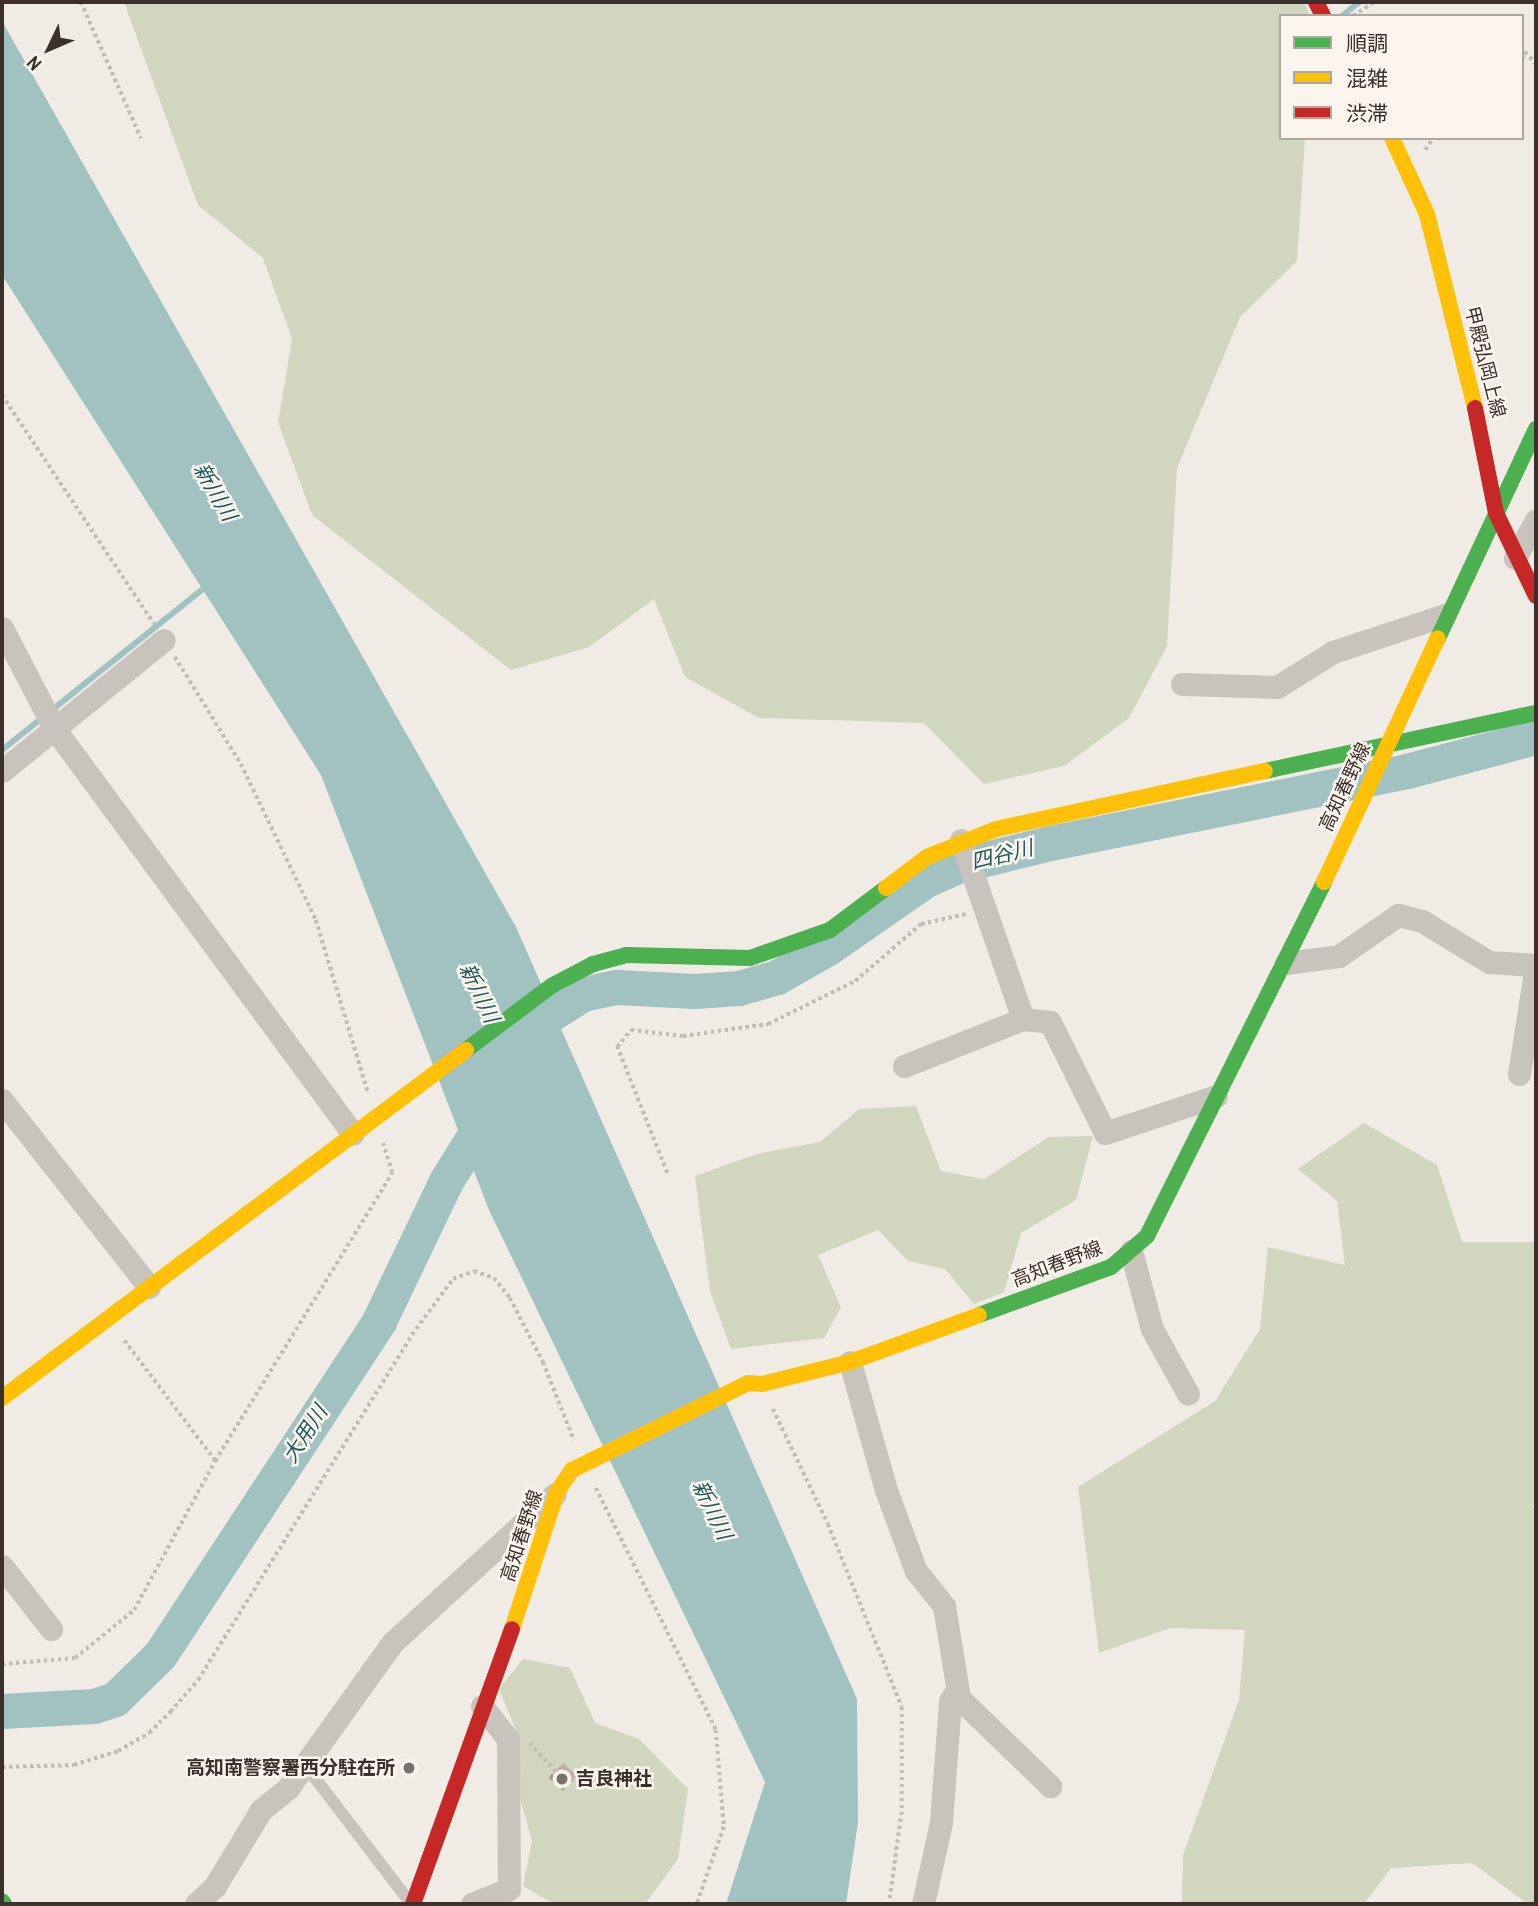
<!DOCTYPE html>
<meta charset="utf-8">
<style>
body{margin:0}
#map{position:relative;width:1538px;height:1906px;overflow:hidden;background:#f0ebe5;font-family:"Archivo Narrow","Noto Sans JP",sans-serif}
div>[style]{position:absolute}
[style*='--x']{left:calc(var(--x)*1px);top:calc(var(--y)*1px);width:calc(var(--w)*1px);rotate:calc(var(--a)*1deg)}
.green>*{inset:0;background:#d1d6bf}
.water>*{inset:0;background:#a1c2c1}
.stream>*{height:6px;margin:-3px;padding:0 3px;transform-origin:3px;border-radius:3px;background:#a1c2c1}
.river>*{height:35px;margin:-17.5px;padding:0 17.5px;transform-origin:17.5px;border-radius:17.5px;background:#a1c2c1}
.path>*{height:3.5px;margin-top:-1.75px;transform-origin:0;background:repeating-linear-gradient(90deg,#c2bbb6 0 3.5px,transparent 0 7px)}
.lane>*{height:12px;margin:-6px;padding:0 6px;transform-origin:6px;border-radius:6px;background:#c9c3be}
.street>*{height:23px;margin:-11.5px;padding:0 11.5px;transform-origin:11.5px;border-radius:11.5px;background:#c9c3be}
.fast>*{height:16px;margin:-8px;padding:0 8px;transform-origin:8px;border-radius:8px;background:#4caf50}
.slow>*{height:16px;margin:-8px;padding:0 8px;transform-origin:8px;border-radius:8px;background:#ffc107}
.jam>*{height:16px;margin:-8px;padding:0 8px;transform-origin:8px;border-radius:8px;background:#c62828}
.wall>*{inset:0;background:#a89690}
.building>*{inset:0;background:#c3afa7;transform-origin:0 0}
.dots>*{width:19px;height:19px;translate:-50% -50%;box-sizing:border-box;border:4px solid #fbf5ee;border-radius:50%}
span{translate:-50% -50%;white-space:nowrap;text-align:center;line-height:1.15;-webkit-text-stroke:5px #fbf5ee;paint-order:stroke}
.street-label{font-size:19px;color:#3b302b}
.poi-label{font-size:19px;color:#3b302b;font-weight:700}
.right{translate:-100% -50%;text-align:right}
.left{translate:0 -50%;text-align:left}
.water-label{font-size:21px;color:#1f5a5e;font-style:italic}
.frame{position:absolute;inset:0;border:4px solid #3b302b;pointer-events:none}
.legend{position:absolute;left:1279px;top:14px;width:245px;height:126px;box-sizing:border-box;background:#fbf5ee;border:2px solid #aea6a0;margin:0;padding:9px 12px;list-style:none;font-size:21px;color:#3b302b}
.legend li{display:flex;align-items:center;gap:14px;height:35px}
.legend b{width:35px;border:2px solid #aea6a0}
.north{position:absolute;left:14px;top:14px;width:70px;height:70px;-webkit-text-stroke:5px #fbf5ee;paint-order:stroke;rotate:226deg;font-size:19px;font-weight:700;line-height:28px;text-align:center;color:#3b302b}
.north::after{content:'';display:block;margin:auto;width:24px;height:32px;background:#3b302b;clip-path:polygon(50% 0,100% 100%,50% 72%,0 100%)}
</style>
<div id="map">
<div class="green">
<div style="clip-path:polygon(124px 2px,1304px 2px,1310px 16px,1281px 16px,1281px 138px,1305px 138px,1297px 261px,1240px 317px,1177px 468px,1167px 646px,1129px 718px,1064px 766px,984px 784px,924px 723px,759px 718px,685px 677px,654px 599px,589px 647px,511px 670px,312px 515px,278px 422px,292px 339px,263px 258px,198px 205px)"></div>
<div style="clip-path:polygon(916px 1106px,941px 1171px,984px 1179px,1049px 1137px,1093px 1136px,1076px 1200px,1021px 1233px,1004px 1292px,974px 1304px,945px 1269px,908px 1261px,878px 1230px,818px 1255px,841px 1307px,824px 1338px,731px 1349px,710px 1291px,695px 1176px,757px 1154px,820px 1142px,859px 1109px)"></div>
<div style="clip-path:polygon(1364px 1123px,1437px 1165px,1462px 1242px,1536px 1242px,1536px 1502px,1532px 1506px,1536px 1509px,1536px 1904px,1528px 1904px,1472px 1863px,1391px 1868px,1364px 1904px,1182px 1904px,1183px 1855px,1239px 1700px,1245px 1630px,1170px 1628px,1099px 1653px,1078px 1487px,1215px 1401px,1260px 1329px,1268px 1247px,1345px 1265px,1337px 1201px,1298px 1169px)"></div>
<div style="clip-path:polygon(523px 1659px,570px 1668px,595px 1723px,639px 1739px,688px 1789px,678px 1859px,645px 1904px,554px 1904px,523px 1886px,532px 1841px,518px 1791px,516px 1730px,499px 1689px)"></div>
</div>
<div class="water">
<div style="clip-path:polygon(2px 21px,516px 927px,857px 1699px,858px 1822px,846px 1904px,726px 1904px,765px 1782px,489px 1210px,321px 775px,2px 275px)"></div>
</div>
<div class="stream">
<div style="--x:1342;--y:16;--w:22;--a:-39"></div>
<div style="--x:2;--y:750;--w:264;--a:-38.7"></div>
</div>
<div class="river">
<div style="--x:513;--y:1038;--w:83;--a:-32.2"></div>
<div style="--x:583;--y:994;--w:35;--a:-12"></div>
<div style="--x:617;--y:987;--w:77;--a:3"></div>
<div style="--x:694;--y:991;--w:45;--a:-3.8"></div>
<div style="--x:739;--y:988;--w:40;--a:-16"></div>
<div style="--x:777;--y:977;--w:59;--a:-29.6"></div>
<div style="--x:828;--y:948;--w:119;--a:-34.8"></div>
<div style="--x:926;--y:880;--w:34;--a:-24"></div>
<div style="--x:957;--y:866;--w:96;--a:-13.9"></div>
<div style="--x:1050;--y:843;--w:364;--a:-11.4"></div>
<div style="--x:1407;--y:771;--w:133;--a:-14.8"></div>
<div style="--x:2;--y:1711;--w:92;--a:-3.1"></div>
<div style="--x:94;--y:1706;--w:22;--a:-18"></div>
<div style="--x:115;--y:1699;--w:63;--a:-44.4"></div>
<div style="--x:160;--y:1655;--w:399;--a:-56.7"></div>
<div style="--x:379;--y:1321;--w:155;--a:-64.4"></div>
<div style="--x:446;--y:1181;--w:81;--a:-58.1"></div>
</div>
<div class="path">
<div style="--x:81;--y:2;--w:149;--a:66.2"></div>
<div style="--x:1353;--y:16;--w:25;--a:-34"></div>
<div style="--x:1522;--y:59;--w:8;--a:-67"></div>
<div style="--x:1525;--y:52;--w:16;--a:47"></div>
<div style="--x:1425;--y:150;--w:14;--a:-56"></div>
<div style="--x:2;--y:395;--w:275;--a:56.4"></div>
<div style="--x:175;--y:657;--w:126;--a:58.3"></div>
<div style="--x:241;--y:764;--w:173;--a:64.3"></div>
<div style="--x:316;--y:920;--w:180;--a:73.2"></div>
<div style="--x:667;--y:1173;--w:136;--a:-111.6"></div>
<div style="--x:617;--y:1047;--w:22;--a:-51"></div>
<div style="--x:631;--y:1030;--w:52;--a:6.6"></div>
<div style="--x:683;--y:1036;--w:86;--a:-8"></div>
<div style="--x:768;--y:1024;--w:97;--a:-26.3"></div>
<div style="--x:855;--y:981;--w:87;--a:-40.8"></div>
<div style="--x:921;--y:924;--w:46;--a:-12.5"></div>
<div style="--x:773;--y:1409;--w:127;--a:64.4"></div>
<div style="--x:828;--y:1524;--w:197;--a:68"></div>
<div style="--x:902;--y:1707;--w:105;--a:90"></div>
<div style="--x:902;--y:1812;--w:93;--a:98"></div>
<div style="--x:215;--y:1461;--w:338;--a:-58.4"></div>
<div style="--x:392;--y:1173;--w:31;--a:-107"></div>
<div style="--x:596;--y:1488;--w:270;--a:63.6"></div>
<div style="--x:716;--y:1730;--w:97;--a:85.3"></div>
<div style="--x:724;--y:1827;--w:82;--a:109.3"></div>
<div style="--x:2;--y:1664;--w:73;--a:-4.7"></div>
<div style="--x:75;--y:1658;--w:76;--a:-39.1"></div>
<div style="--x:134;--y:1610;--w:170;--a:-61.5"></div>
<div style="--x:215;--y:1461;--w:154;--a:-127.1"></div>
<div style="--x:530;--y:1743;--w:38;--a:48"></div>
<div style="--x:2;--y:1767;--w:72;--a:-1.6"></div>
<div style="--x:74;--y:1765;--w:46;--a:-17.7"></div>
<div style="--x:118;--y:1751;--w:36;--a:-30"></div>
<div style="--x:149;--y:1733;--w:30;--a:-45"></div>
<div style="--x:170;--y:1712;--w:43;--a:-48.8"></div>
<div style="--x:198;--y:1680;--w:413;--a:-58.2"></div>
<div style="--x:416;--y:1329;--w:62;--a:-53.5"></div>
<div style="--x:453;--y:1279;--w:22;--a:-21"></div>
<div style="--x:474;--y:1271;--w:21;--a:19"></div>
<div style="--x:494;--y:1278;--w:26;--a:51"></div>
<div style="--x:510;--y:1298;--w:72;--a:62.7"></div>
<div style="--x:543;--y:1362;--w:84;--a:68.3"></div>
</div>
<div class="lane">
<div style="--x:305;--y:1765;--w:171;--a:52.6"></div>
</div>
<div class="street">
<div style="--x:1515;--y:558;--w:43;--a:-61.1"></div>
<div style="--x:2;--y:628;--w:113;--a:62.5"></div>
<div style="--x:54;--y:728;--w:504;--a:53.63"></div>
<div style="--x:1182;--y:684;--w:95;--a:1.8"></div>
<div style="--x:1277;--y:687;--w:66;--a:-32"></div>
<div style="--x:1333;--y:652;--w:118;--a:-18.3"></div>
<div style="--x:2;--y:771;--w:208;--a:-39"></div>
<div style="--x:961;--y:840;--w:189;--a:70.9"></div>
<div style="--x:1023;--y:1019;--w:27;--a:6"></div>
<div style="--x:1050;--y:1022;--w:124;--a:63.6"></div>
<div style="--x:1105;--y:1133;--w:117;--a:-18.4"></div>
<div style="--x:1286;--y:963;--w:53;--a:-7.5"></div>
<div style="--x:1339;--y:956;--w:72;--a:-34.8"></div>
<div style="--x:1398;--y:915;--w:25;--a:14"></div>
<div style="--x:1422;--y:921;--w:79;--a:31.5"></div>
<div style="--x:1489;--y:962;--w:47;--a:3.7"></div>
<div style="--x:904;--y:1066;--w:128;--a:-21.6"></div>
<div style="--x:1519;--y:1074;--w:109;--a:-81.1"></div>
<div style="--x:2;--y:1100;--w:238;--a:51.8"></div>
<div style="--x:1131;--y:1251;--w:81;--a:74.9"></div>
<div style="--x:1152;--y:1329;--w:74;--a:61"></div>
<div style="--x:850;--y:1362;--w:133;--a:74.3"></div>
<div style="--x:886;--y:1490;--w:86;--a:69.7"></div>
<div style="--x:916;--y:1571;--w:45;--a:51.3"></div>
<div style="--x:944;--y:1606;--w:93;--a:80.7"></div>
<div style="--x:959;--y:1698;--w:127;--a:44"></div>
<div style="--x:2;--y:1566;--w:80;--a:52.1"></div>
<div style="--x:196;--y:1904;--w:26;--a:-43"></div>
<div style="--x:215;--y:1886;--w:89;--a:-58.8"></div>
<div style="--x:261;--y:1810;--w:35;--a:-39"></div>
<div style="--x:288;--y:1788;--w:180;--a:-54.3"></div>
<div style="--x:393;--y:1642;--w:219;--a:-42.4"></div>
<div style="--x:472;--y:1904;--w:40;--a:-22"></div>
<div style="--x:509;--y:1889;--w:150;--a:-90.4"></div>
<div style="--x:508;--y:1739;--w:42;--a:-128.2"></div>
<div style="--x:923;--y:1904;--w:84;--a:-77.6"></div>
<div style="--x:941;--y:1822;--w:121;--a:-85.7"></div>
<div style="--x:950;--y:1701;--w:13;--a:-58"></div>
</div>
<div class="fast">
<div style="--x:1438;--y:638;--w:231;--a:-64.9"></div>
<div style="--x:1265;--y:771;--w:277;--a:-12.1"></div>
<div style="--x:466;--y:1050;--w:109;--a:-36.8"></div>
<div style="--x:553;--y:985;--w:45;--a:-27.7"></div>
<div style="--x:593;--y:964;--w:34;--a:-15"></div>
<div style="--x:626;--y:955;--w:124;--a:1.4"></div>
<div style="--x:750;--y:958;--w:85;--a:-19.3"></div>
<div style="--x:830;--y:930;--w:70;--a:-36.9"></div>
<div style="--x:979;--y:1315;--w:140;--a:-20"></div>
<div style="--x:1111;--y:1267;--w:48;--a:-40.7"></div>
<div style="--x:1147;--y:1236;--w:396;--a:-63.4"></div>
<div style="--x:2;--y:1901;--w:4;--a:56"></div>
</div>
<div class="slow">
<div style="--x:1392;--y:138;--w:84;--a:65.3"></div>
<div style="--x:1427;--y:214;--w:200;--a:76.1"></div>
<div style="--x:1324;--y:882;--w:269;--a:-65"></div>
<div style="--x:886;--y:888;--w:51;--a:-37.1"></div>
<div style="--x:927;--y:857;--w:74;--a:-22.1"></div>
<div style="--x:996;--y:829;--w:275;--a:-12.2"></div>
<div style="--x:2;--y:1398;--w:580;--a:-36.87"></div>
<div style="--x:512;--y:1629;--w:144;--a:-71.8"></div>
<div style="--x:557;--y:1492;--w:27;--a:-56"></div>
<div style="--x:572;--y:1470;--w:196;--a:-26.3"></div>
<div style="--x:748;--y:1383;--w:14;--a:4"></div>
<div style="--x:762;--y:1384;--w:91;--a:-14"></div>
<div style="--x:850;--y:1362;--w:137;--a:-20"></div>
</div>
<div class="jam">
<div style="--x:1316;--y:2;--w:16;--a:63"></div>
<div style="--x:1475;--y:408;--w:107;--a:78.7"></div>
<div style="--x:1496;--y:513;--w:92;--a:64.3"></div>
<div style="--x:413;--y:1904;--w:292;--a:-70.2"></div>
</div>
<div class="wall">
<div style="clip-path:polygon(551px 1774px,577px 1776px,563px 1791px,549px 1778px)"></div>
</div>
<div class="building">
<div style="left:563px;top:1763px;width:19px;height:16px;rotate:43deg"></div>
</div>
<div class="dots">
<div style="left:409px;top:1768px;background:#7a716c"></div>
<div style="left:562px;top:1779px;background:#7a716c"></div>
</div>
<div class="street-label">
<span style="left:1485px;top:362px;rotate:76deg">甲殿弘岡上線</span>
<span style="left:1345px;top:787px;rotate:-65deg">高知春野線</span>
<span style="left:1057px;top:1264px;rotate:-21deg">高知春野線</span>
<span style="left:522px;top:1536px;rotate:-72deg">高知春野線</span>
</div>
<div class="poi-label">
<span class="right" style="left:395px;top:1768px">高知南警察署西分駐在所</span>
<span class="left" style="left:576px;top:1779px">吉良神社</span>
</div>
<div class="water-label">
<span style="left:215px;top:492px;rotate:60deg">新川川</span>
<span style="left:1002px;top:855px;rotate:-14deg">四谷川</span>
<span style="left:479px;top:993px;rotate:64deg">新川川</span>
<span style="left:305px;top:1434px;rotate:-57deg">大用川</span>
<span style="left:712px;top:1510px;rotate:64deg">新川川</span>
</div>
<div class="frame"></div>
<ul class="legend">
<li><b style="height:9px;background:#4caf50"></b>順調</li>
<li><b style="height:9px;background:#ffc107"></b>混雑</li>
<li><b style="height:9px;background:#c62828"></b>渋滞</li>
</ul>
<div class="north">N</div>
</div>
